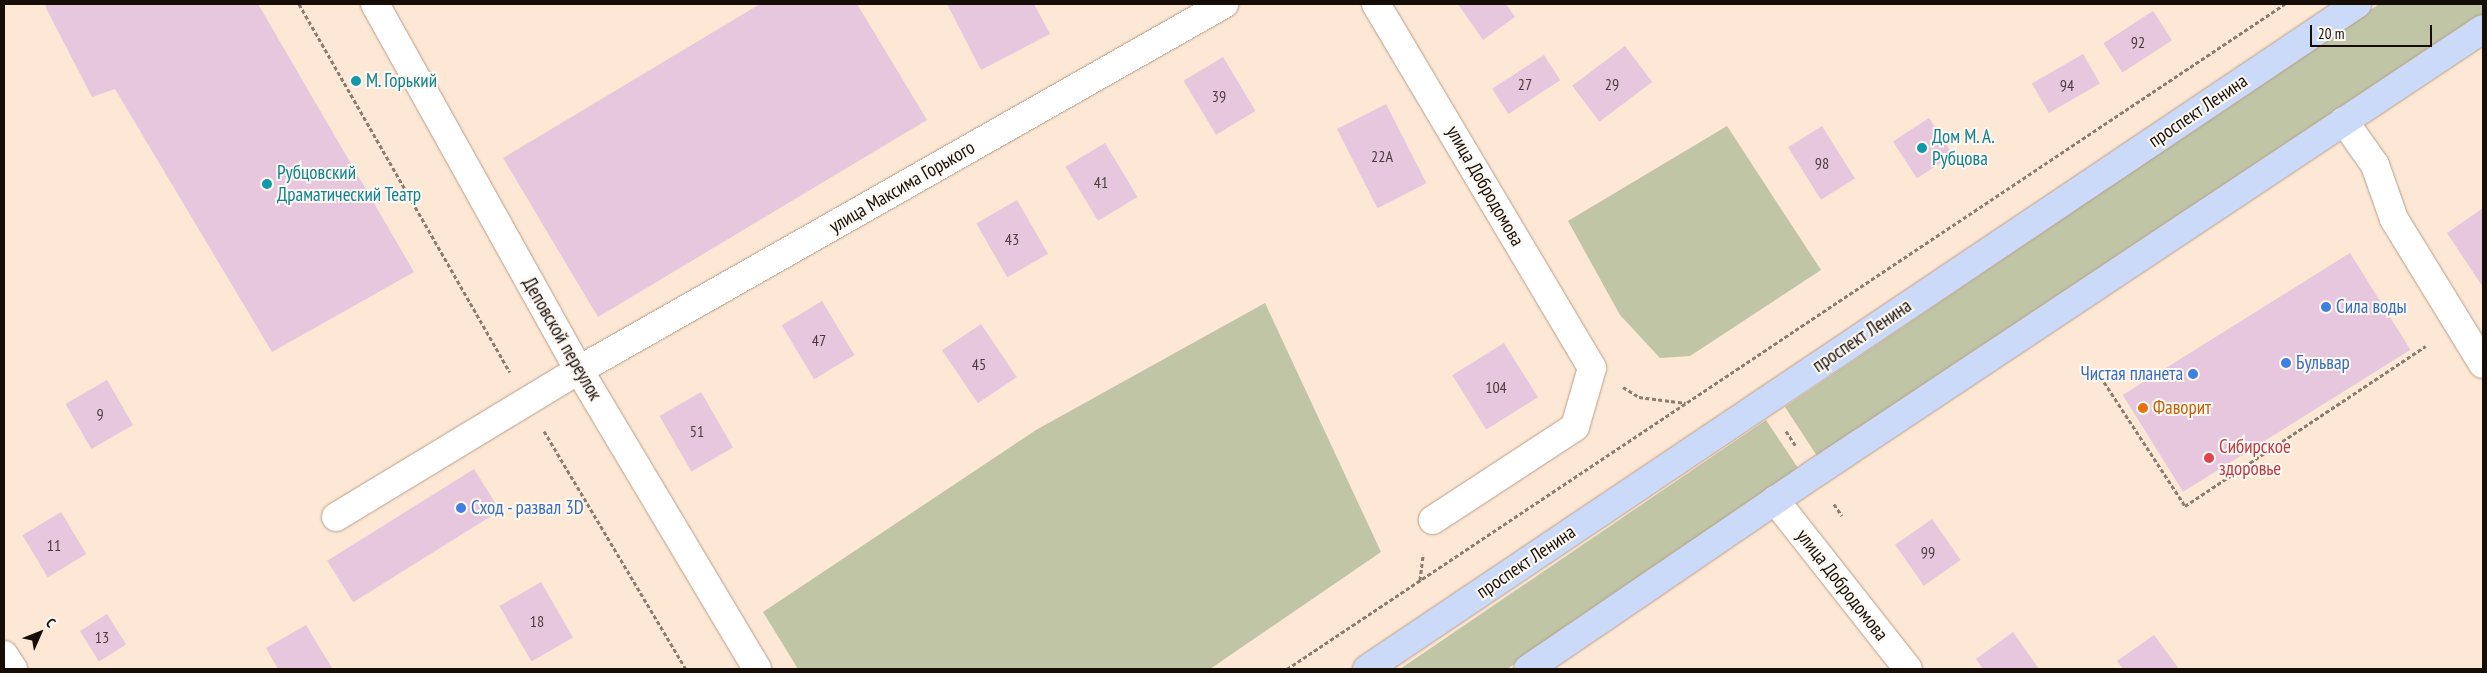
<!DOCTYPE html>
<meta charset="utf-8">
<style>
body{margin:0}
#map{position:relative;width:2487px;height:673px;overflow:hidden;background:#fde7d5;font-family:"PT Sans Narrow",sans-serif}
div>[style]{position:absolute}
[style*='--x']{left:calc(var(--x)*1px);top:calc(var(--y)*1px);width:calc(var(--w)*1px);rotate:calc(var(--a)*1deg)}
.green>*{inset:0;background:#bfc5a5}
.building>*{inset:0;background:#e7c7de;transform-origin:0 0}
.path>*{height:3px;margin-top:-1.5px;transform-origin:0;background:repeating-linear-gradient(90deg,#8c7d70 0 4px,transparent 0 6.5px)}
.roads{filter:drop-shadow(0 0 1px #b89f89) drop-shadow(0 0 1px #b89f89)}
.minor>*{height:28px;margin:-14px;padding:0 14px;transform-origin:14px;border-radius:14px;background:#fff}
.major>*{height:28px;margin:-14px;padding:0 14px;transform-origin:14px;border-radius:14px;background:#cbdaf8}
.dots>*{width:14px;height:14px;translate:-50% -50%;box-sizing:border-box;border:2px solid #fef8f3;border-radius:50%}
span{translate:-50% -50%;white-space:nowrap;text-align:center;line-height:1.15;-webkit-text-stroke:4px #fef8f3;paint-order:stroke}
.number-label{font-size:16px;color:#4a3c3c}
.number-label span{-webkit-text-stroke-width:0}
.culture-label{font-size:19px;color:#0d838f}
.left{translate:0 -50%;text-align:left}
.street-label{font-size:19px;color:#160d06}
.shop-label{font-size:19px;color:#366cbe}
.right{translate:-100% -50%;text-align:right}
.food-label{font-size:19px;color:#c56008}
.health-label{font-size:19px;color:#be3a42}
.frame{position:absolute;inset:0;border:5px solid #160d06;pointer-events:none}
.north{position:absolute;left:15px;top:608px;width:50px;height:50px;-webkit-text-stroke:4px #fef8f3;paint-order:stroke;rotate:46deg;font-size:14px;font-weight:700;line-height:20px;text-align:center;color:#160d06}
.north::after{content:'';display:block;margin:auto;width:18px;height:22px;background:#160d06;clip-path:polygon(50% 0,100% 100%,50% 72%,0 100%)}
.scale{position:absolute;left:2310px;top:25px;width:122px;height:22px;box-sizing:border-box;border:2px solid #160d06;border-top:0;padding-left:6px;font-size:15px;line-height:18px;white-space:nowrap;color:#160d06;-webkit-text-stroke:4px #fef8f3;paint-order:stroke}
</style>
<div id="map">
<div class="green">
<div style="clip-path:polygon(2379px 4px,2483px 4px,2483px 14px,1819px 459px,1785px 407px)"></div>
<div style="clip-path:polygon(1727px 126px,1821px 270px,1690px 356px,1660px 358px,1620px 315px,1568px 221px)"></div>
<div style="clip-path:polygon(1265px 303px,1381px 552px,1210px 669px,798px 669px,763px 612px,1036px 430px)"></div>
<div style="clip-path:polygon(1766px 420px,1800px 471px,1507px 669px,1400px 669px)"></div>
</div>
<div class="building">
<div style="clip-path:polygon(49px 4px,258px 4px,414px 272px,272px 352px,115px 89px,92px 97px,45px 6px)"></div>
<div style="clip-path:polygon(760px 4px,857px 4px,927px 120px,598px 317px,503px 158px)"></div>
<div style="clip-path:polygon(947px 4px,1034px 4px,1050px 34px,981px 70px)"></div>
<div style="clip-path:polygon(1458px 4px,1506px 4px,1515px 17px,1483px 40px)"></div>
<div style="left:2153px;top:11px;width:35px;height:59px;rotate:57deg"></div>
<div style="left:1625px;top:46px;width:45px;height:66px;rotate:53deg"></div>
<div style="left:2083px;top:54px;width:34px;height:59px;rotate:60deg"></div>
<div style="left:1544px;top:55px;width:30px;height:62px;rotate:57deg"></div>
<div style="left:1223px;top:57px;width:63px;height:46px;rotate:59deg"></div>
<div style="left:1386px;top:104px;width:89px;height:55px;rotate:63deg"></div>
<div style="left:1929px;top:118px;width:44px;height:43px;rotate:57deg"></div>
<div style="left:1822px;top:126px;width:62px;height:40px;rotate:58deg"></div>
<div style="left:1105px;top:143px;width:63px;height:46px;rotate:59deg"></div>
<div style="left:1017px;top:200px;width:62px;height:47px;rotate:60deg"></div>
<div style="clip-path:polygon(2483px 208px,2483px 287px,2447px 233px)"></div>
<div style="left:2350px;top:253px;width:114px;height:268px;rotate:58deg"></div>
<div style="left:822px;top:301px;width:63px;height:47px;rotate:59deg"></div>
<div style="left:981px;top:324px;width:64px;height:47px;rotate:56deg"></div>
<div style="left:1504px;top:343px;width:64px;height:61px;rotate:58deg"></div>
<div style="left:107px;top:380px;width:52px;height:48px;rotate:60deg"></div>
<div style="left:701px;top:392px;width:64px;height:48px;rotate:60deg"></div>
<div style="left:474px;top:469px;width:49px;height:173px;rotate:58deg"></div>
<div style="left:61px;top:512px;width:49px;height:45px;rotate:59deg"></div>
<div style="left:1932px;top:519px;width:50px;height:45px;rotate:55deg"></div>
<div style="left:541px;top:582px;width:64px;height:48px;rotate:60deg"></div>
<div style="left:107px;top:614px;width:36px;height:32px;rotate:58deg"></div>
<div style="clip-path:polygon(306px 625px,332px 668px,278px 669px,266px 648px)"></div>
<div style="clip-path:polygon(2013px 632px,2039px 669px,1983px 669px,1976px 659px)"></div>
<div style="clip-path:polygon(2154px 635px,2179px 669px,2123px 669px,2117px 661px)"></div>
</div>
<div class="path">
<div style="--x:299;--y:4;--w:424;--a:60.2"></div>
<div style="--x:2104;--y:382;--w:148;--a:56.8"></div>
<div style="--x:2185;--y:506;--w:289;--a:-33.6"></div>
<div style="--x:1623;--y:387;--w:19;--a:32"></div>
<div style="--x:1639;--y:397;--w:47;--a:7.3"></div>
<div style="--x:544;--y:431;--w:277;--a:59.2"></div>
<div style="--x:1786;--y:431;--w:17;--a:57"></div>
<div style="--x:1834;--y:504;--w:14;--a:56"></div>
<div style="--x:1420;--y:580;--w:26;--a:-83"></div>
<div style="--x:1287;--y:669;--w:1199;--a:-33.68"></div>
</div>
<div class="roads">
<div class="minor">
<div style="--x:375;--y:4;--w:419;--a:60.9"></div>
<div style="--x:579;--y:370;--w:348;--a:59.2"></div>
<div style="--x:1376;--y:4;--w:423;--a:59.3"></div>
<div style="--x:1592;--y:368;--w:61;--a:106.1"></div>
<div style="--x:1575;--y:427;--w:170;--a:146.8"></div>
<div style="--x:2344;--y:121;--w:54;--a:54.8"></div>
<div style="--x:2375;--y:165;--w:57;--a:70.6"></div>
<div style="--x:2394;--y:219;--w:170;--a:58.5"></div>
<div style="--x:1775;--y:500;--w:215;--a:51.8"></div>
<div style="--x:336;--y:517;--w:284;--a:-31.2"></div>
<div style="--x:579;--y:370;--w:742;--a:-29.57"></div>
<div style="--x:4;--y:655;--w:17;--a:57"></div>
</div>
<div class="major">
<div style="--x:1367;--y:669;--w:1193;--a:-33.89"></div>
<div style="--x:1528;--y:669;--w:346;--a:-34.3"></div>
<div style="--x:1814;--y:474;--w:803;--a:-33.63"></div>
</div>
</div>
<div class="dots">
<div style="left:356px;top:81px;background:#0f9aa8"></div>
<div style="left:1922px;top:148px;background:#0f9aa8"></div>
<div style="left:267px;top:184px;background:#0f9aa8"></div>
<div style="left:2326px;top:307px;background:#3f7fe0"></div>
<div style="left:2286px;top:363px;background:#3f7fe0"></div>
<div style="left:2193px;top:374px;background:#3f7fe0"></div>
<div style="left:2143px;top:408px;background:#e8710a"></div>
<div style="left:2209px;top:458px;background:#e0444e"></div>
<div style="left:461px;top:508px;background:#3f7fe0"></div>
</div>
<div class="number-label">
<span style="left:2138px;top:42px">92</span>
<span style="left:1525px;top:84px">27</span>
<span style="left:1612px;top:84px">29</span>
<span style="left:2067px;top:85px">94</span>
<span style="left:1219px;top:96px">39</span>
<span style="left:1382px;top:156px">22А</span>
<span style="left:1822px;top:163px">98</span>
<span style="left:1101px;top:182px">41</span>
<span style="left:1012px;top:239px">43</span>
<span style="left:819px;top:340px">47</span>
<span style="left:979px;top:364px">45</span>
<span style="left:1496px;top:387px">104</span>
<span style="left:100px;top:414px">9</span>
<span style="left:697px;top:431px">51</span>
<span style="left:54px;top:545px">11</span>
<span style="left:1928px;top:552px">99</span>
<span style="left:537px;top:621px">18</span>
<span style="left:102px;top:637px">13</span>
</div>
<div class="culture-label">
<span class="left" style="left:366px;top:81px">М. Горький</span>
<span class="left" style="left:1932px;top:148px">Дом М. А.<br>Рубцова</span>
<span class="left" style="left:277px;top:184px">Рубцовский<br>Драматический Театр</span>
</div>
<div class="street-label">
<span style="left:2198px;top:111px;rotate:-34deg">проспект Ленина</span>
<span style="left:1485px;top:186px;rotate:60deg">улица Добродомова</span>
<span style="left:902px;top:187px;rotate:-30deg">улица Максима Горького</span>
<span style="left:1862px;top:336px;rotate:-34deg">проспект Ленина</span>
<span style="left:562px;top:339px;rotate:60deg">Деповской переулок</span>
<span style="left:1526px;top:562px;rotate:-34deg">проспект Ленина</span>
<span style="left:1842px;top:585px;rotate:52deg">улица Добродомова</span>
</div>
<div class="shop-label">
<span class="left" style="left:2336px;top:307px">Сила воды</span>
<span class="left" style="left:2296px;top:363px">Бульвар</span>
<span class="right" style="left:2183px;top:374px">Чистая планета</span>
<span class="left" style="left:471px;top:508px">Сход - развал 3D</span>
</div>
<div class="food-label">
<span class="left" style="left:2153px;top:408px">Фаворит</span>
</div>
<div class="health-label">
<span class="left" style="left:2219px;top:458px">Сибирское<br>здоровье</span>
</div>
<div class="frame"></div>
<div class="north">С</div>
<div class="scale">20 m</div>
</div>
